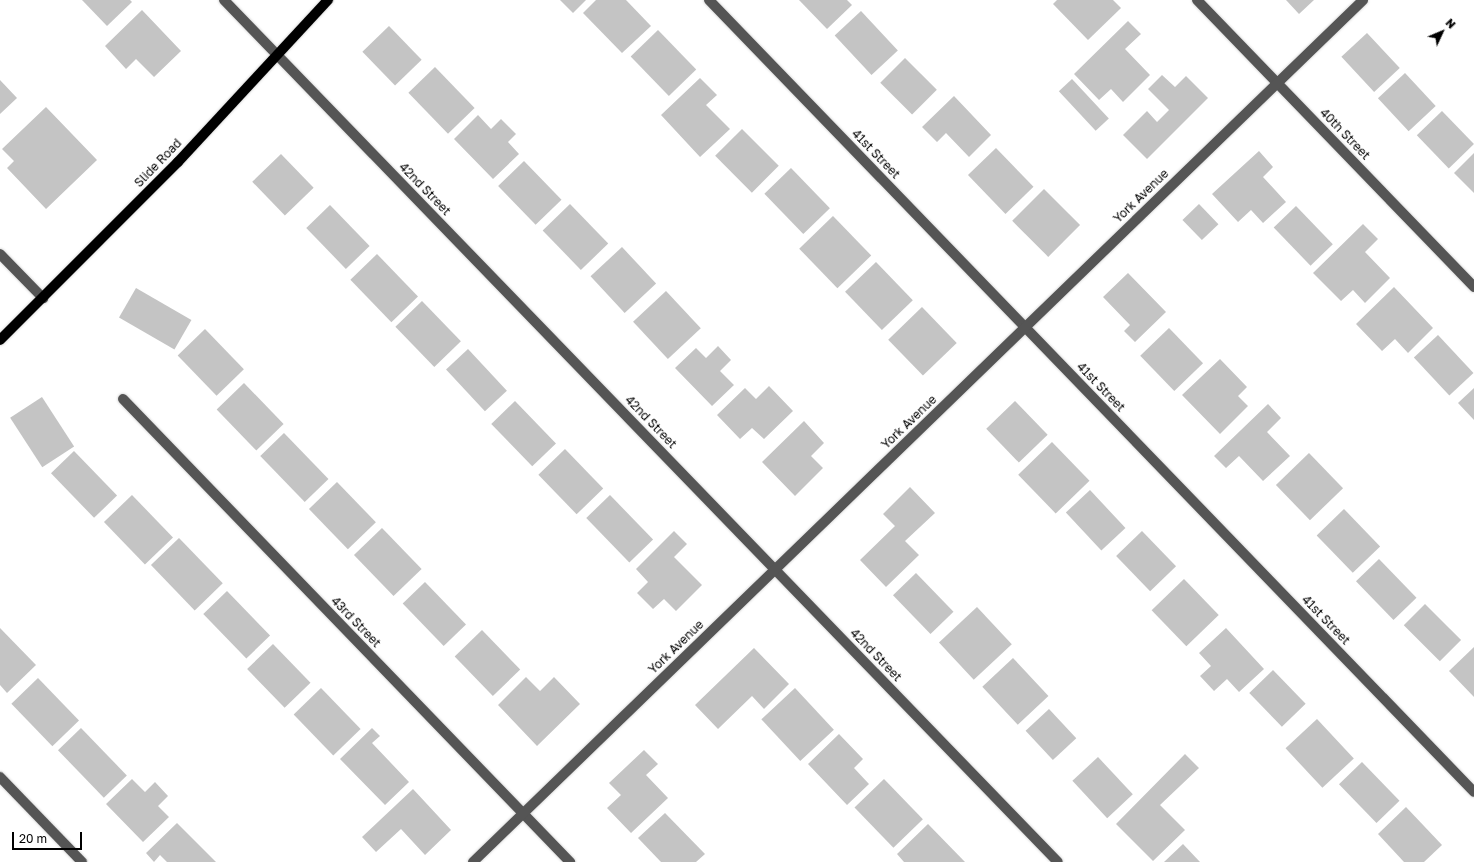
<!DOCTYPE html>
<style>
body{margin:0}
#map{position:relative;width:1474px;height:862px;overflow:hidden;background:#fff;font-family:"Golos Text",sans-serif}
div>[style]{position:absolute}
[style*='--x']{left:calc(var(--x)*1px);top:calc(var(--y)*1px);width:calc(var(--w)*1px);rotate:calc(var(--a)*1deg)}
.building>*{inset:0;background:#c4c4c4;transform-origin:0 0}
.roads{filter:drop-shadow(0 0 1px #dbdbdb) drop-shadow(0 0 1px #dbdbdb)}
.minor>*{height:10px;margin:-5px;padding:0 5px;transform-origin:5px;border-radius:5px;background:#555}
.major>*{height:10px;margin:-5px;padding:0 5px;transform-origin:5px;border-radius:5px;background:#000}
span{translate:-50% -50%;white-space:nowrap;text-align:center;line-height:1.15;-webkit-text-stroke:4px #fff;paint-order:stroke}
.street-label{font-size:12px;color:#000}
.north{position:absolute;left:1422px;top:12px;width:40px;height:40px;-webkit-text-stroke:3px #fff;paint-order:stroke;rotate:46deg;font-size:11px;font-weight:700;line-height:16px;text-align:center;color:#000}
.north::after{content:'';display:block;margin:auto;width:14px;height:18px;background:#000;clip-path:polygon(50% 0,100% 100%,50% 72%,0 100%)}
.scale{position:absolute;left:12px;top:832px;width:70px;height:18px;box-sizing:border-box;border:2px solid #000;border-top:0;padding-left:5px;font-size:12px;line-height:14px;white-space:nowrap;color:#000;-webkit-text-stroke:3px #fff;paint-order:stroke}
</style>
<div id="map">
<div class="building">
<div style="clip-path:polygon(82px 0,130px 0,132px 2px,107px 26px)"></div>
<div style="clip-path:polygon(560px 0,586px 0,573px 13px)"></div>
<div style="clip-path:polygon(596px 0,626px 0,651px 26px,622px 53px,583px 13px)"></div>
<div style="clip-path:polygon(799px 0,847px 0,852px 5px,827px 29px)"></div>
<div style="clip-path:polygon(1057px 0,1113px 0,1121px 8px,1088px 40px,1053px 4px)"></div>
<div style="clip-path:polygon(1286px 0,1314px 0,1299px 14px)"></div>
<div style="clip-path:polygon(142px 10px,181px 51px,154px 77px,136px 59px,126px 69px,105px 46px)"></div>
<div style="left:861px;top:11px;width:54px;height:36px;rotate:47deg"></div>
<div style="clip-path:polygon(1128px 21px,1141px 34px,1125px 49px,1150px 75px,1123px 102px,1111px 89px,1099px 100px,1074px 74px)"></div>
<div style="left:389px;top:26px;width:47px;height:37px;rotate:46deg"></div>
<div style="left:658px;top:30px;width:55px;height:38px;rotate:46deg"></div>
<div style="left:1367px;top:33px;width:48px;height:35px;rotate:47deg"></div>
<div style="left:905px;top:58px;width:45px;height:35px;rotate:45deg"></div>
<div style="left:435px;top:67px;width:57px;height:37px;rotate:46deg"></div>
<div style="left:1405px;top:73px;width:45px;height:37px;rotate:47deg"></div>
<div style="clip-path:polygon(1162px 75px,1175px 87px,1186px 76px,1208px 98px,1147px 159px,1123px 135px,1147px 111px,1157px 122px,1169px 110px,1148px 89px)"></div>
<div style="clip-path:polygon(700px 78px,717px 95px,706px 105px,730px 129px,700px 157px,661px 115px)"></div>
<div style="left:1072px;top:79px;width:54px;height:18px;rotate:47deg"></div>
<div style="clip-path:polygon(0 80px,17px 98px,0 114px)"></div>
<div style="clip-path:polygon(954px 96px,991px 135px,969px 157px,946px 133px,937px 142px,922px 127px)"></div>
<div style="clip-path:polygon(46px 107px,97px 160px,46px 209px,7px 168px,14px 161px,2px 149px)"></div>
<div style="left:1442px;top:111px;width:46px;height:35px;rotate:46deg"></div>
<div style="clip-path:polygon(478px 115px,491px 129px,501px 119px,516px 134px,508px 142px,519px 154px,493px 179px,454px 139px)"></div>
<div style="left:742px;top:129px;width:52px;height:38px;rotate:45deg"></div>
<div style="left:996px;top:148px;width:54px;height:39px;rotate:46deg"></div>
<div style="clip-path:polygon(1259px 151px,1273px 167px,1263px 177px,1286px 202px,1263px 223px,1251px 210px,1238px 222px,1212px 194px)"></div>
<div style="clip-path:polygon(1474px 153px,1474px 193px,1454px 173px)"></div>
<div style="left:281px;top:154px;width:47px;height:40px;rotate:46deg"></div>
<div style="left:524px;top:161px;width:54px;height:36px;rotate:46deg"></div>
<div style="left:791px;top:168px;width:56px;height:37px;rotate:46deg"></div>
<div style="left:1044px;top:189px;width:51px;height:45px;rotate:45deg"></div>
<div style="left:570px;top:204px;width:55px;height:38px;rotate:46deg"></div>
<div style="left:1199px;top:204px;width:28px;height:23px;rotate:46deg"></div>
<div style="left:330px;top:205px;width:57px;height:33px;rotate:46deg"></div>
<div style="left:1296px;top:206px;width:53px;height:31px;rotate:46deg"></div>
<div style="left:833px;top:216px;width:55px;height:47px;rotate:46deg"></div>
<div style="clip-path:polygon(1363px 224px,1378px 239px,1365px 252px,1390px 278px,1365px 303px,1353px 290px,1341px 301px,1313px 273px)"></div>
<div style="left:622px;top:247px;width:50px;height:43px;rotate:47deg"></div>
<div style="left:377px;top:254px;width:59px;height:37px;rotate:46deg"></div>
<div style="left:876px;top:262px;width:53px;height:43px;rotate:46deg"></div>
<div style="clip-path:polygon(1128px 273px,1166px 312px,1135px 342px,1124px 331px,1130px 325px,1103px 297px)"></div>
<div style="clip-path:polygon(1394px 287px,1433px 328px,1408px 353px,1395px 339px,1382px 351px,1356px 324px)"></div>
<div style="left:136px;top:288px;width:64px;height:34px;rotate:30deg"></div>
<div style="left:666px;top:291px;width:51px;height:45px;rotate:47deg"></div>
<div style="left:422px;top:301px;width:56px;height:37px;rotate:46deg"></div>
<div style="left:922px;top:307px;width:50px;height:47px;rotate:46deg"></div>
<div style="left:1169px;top:328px;width:49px;height:40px;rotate:46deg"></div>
<div style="left:205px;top:329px;width:56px;height:38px;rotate:46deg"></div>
<div style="left:1438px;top:335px;width:52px;height:33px;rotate:47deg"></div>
<div style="clip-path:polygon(718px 346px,731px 360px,720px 371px,734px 385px,712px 406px,675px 368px,696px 348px,706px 358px)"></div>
<div style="left:468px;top:349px;width:57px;height:30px;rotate:47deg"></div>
<div style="clip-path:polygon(1220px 359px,1247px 387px,1238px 396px,1248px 406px,1220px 434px,1182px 395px)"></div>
<div style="left:244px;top:383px;width:57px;height:38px;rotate:46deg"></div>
<div style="clip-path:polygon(769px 386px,793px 411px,764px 439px,752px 428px,740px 439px,717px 415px,745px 388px,756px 399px)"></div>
<div style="clip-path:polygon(1474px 388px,1474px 420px,1458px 403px)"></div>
<div style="left:42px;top:397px;width:59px;height:38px;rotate:57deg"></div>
<div style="left:515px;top:401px;width:59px;height:33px;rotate:46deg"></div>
<div style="left:1015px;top:401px;width:47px;height:40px;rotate:46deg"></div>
<div style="clip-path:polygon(1268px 404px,1281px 418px,1267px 432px,1290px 456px,1263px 481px,1239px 456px,1226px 468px,1214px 456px)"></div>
<div style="clip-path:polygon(804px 421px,824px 443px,811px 456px,823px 468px,795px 496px,762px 462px)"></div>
<div style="left:284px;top:433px;width:64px;height:33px;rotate:46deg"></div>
<div style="left:1052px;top:442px;width:54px;height:47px;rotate:46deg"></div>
<div style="left:565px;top:449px;width:55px;height:37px;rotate:46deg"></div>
<div style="left:74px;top:451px;width:62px;height:32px;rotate:46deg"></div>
<div style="left:1309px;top:453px;width:49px;height:46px;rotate:46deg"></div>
<div style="left:337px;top:482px;width:56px;height:39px;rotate:46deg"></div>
<div style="clip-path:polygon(910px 487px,935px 513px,905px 541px,919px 555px,886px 587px,860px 560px,895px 526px,883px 514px)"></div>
<div style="left:1090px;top:490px;width:52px;height:33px;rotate:47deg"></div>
<div style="left:132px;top:495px;width:59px;height:39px;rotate:46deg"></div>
<div style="left:610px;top:495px;width:62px;height:33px;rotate:46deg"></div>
<div style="left:1344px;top:509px;width:52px;height:38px;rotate:46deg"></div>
<div style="left:382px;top:528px;width:57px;height:39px;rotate:46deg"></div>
<div style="clip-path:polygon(674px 531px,687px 544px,674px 557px,702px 585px,676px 611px,664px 599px,653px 609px,637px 593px,648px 582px,636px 569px)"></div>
<div style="left:1142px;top:531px;width:49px;height:36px;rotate:46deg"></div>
<div style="left:179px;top:538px;width:63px;height:39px;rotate:46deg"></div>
<div style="left:1379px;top:559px;width:54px;height:32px;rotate:46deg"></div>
<div style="left:916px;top:573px;width:54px;height:32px;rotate:46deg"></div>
<div style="left:1184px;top:579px;width:50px;height:45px;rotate:46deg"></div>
<div style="left:425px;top:582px;width:59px;height:31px;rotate:46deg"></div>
<div style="left:227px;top:591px;width:62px;height:33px;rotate:46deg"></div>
<div style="left:1425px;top:604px;width:51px;height:30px;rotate:45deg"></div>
<div style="left:977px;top:607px;width:51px;height:52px;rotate:47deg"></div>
<div style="clip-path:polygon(0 628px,36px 665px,7px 693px,0 685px)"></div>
<div style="clip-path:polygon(1226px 628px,1264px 669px,1239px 692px,1227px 679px,1214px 691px,1200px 676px,1211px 666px,1199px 653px)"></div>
<div style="left:482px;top:630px;width:55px;height:38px;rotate:46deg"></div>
<div style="left:273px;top:644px;width:54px;height:36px;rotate:46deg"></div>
<div style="clip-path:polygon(1474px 647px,1474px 697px,1449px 671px)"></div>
<div style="clip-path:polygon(754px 648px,789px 684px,764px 709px,752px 696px,718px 729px,695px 705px)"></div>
<div style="left:1013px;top:658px;width:52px;height:42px;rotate:47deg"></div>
<div style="left:1273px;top:670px;width:47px;height:33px;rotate:46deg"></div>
<div style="clip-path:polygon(526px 677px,540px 691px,554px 677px,580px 704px,537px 746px,498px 705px)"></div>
<div style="left:38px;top:678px;width:59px;height:37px;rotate:46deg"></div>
<div style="left:321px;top:688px;width:57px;height:38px;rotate:46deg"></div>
<div style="left:795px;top:688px;width:57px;height:46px;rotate:47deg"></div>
<div style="left:1049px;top:709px;width:40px;height:32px;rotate:47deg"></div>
<div style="left:1317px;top:719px;width:54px;height:43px;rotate:47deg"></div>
<div style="left:81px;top:728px;width:66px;height:32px;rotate:46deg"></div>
<div style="clip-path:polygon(372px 728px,380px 736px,372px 743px,409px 782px,385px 805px,340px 759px)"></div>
<div style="clip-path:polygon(839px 734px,863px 759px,854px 768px,869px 784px,847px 805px,808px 764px)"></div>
<div style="clip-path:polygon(644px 750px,658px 764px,646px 775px,668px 798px,631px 833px,607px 808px,621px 795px,609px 783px)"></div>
<div style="clip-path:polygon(1185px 754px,1199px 768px,1160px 805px,1185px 830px,1153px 861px,1116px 824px)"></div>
<div style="left:1098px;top:757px;width:51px;height:35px;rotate:47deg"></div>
<div style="left:1362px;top:762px;width:54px;height:32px;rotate:46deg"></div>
<div style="clip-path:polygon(132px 779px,145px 792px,155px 782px,168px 796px,158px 806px,169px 817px,143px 842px,106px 804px)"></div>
<div style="left:884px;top:779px;width:56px;height:41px;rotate:46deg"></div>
<div style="clip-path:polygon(413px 789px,451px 830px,425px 855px,401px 829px,376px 852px,362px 837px)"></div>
<div style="clip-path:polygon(1406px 807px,1442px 845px,1424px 862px,1404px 862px,1378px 834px)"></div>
<div style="clip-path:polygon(665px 813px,705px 854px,696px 862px,661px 862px,638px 838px)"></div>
<div style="clip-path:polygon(177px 823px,216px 862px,167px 862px,160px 855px,154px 862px,146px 853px)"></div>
<div style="clip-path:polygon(928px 824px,965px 862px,904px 862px,897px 854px)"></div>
<div style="clip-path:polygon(1183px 844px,1200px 862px,1164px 862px)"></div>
</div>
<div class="roads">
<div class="minor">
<div style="--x:224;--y:0;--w:1199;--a:45.95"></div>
<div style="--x:709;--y:0;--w:1101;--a:45.99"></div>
<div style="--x:1197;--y:0;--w:399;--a:46"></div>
<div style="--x:0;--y:254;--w:62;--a:45.7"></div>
<div style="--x:123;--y:399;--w:644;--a:46.01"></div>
<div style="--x:0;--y:777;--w:118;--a:46"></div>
<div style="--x:473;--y:862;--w:1239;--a:-44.08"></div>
</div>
<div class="major">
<div style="--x:0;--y:340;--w:252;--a:-45"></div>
<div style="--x:178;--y:162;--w:221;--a:-47.2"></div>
</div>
</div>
<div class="street-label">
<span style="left:1345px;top:134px;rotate:46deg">40th Street</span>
<span style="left:876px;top:154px;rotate:46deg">41st Street</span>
<span style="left:158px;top:163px;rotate:-46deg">Slide Road</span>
<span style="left:425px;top:189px;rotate:46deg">42nd Street</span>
<span style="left:1141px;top:196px;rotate:-44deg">York Avenue</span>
<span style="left:1101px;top:387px;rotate:46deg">41st Street</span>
<span style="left:651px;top:422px;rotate:46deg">42nd Street</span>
<span style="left:909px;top:422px;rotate:-44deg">York Avenue</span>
<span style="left:1326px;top:620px;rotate:46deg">41st Street</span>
<span style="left:356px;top:622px;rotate:46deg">43rd Street</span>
<span style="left:676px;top:647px;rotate:-44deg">York Avenue</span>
<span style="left:876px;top:655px;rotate:46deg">42nd Street</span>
</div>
<div class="north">N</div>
<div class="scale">20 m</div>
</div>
